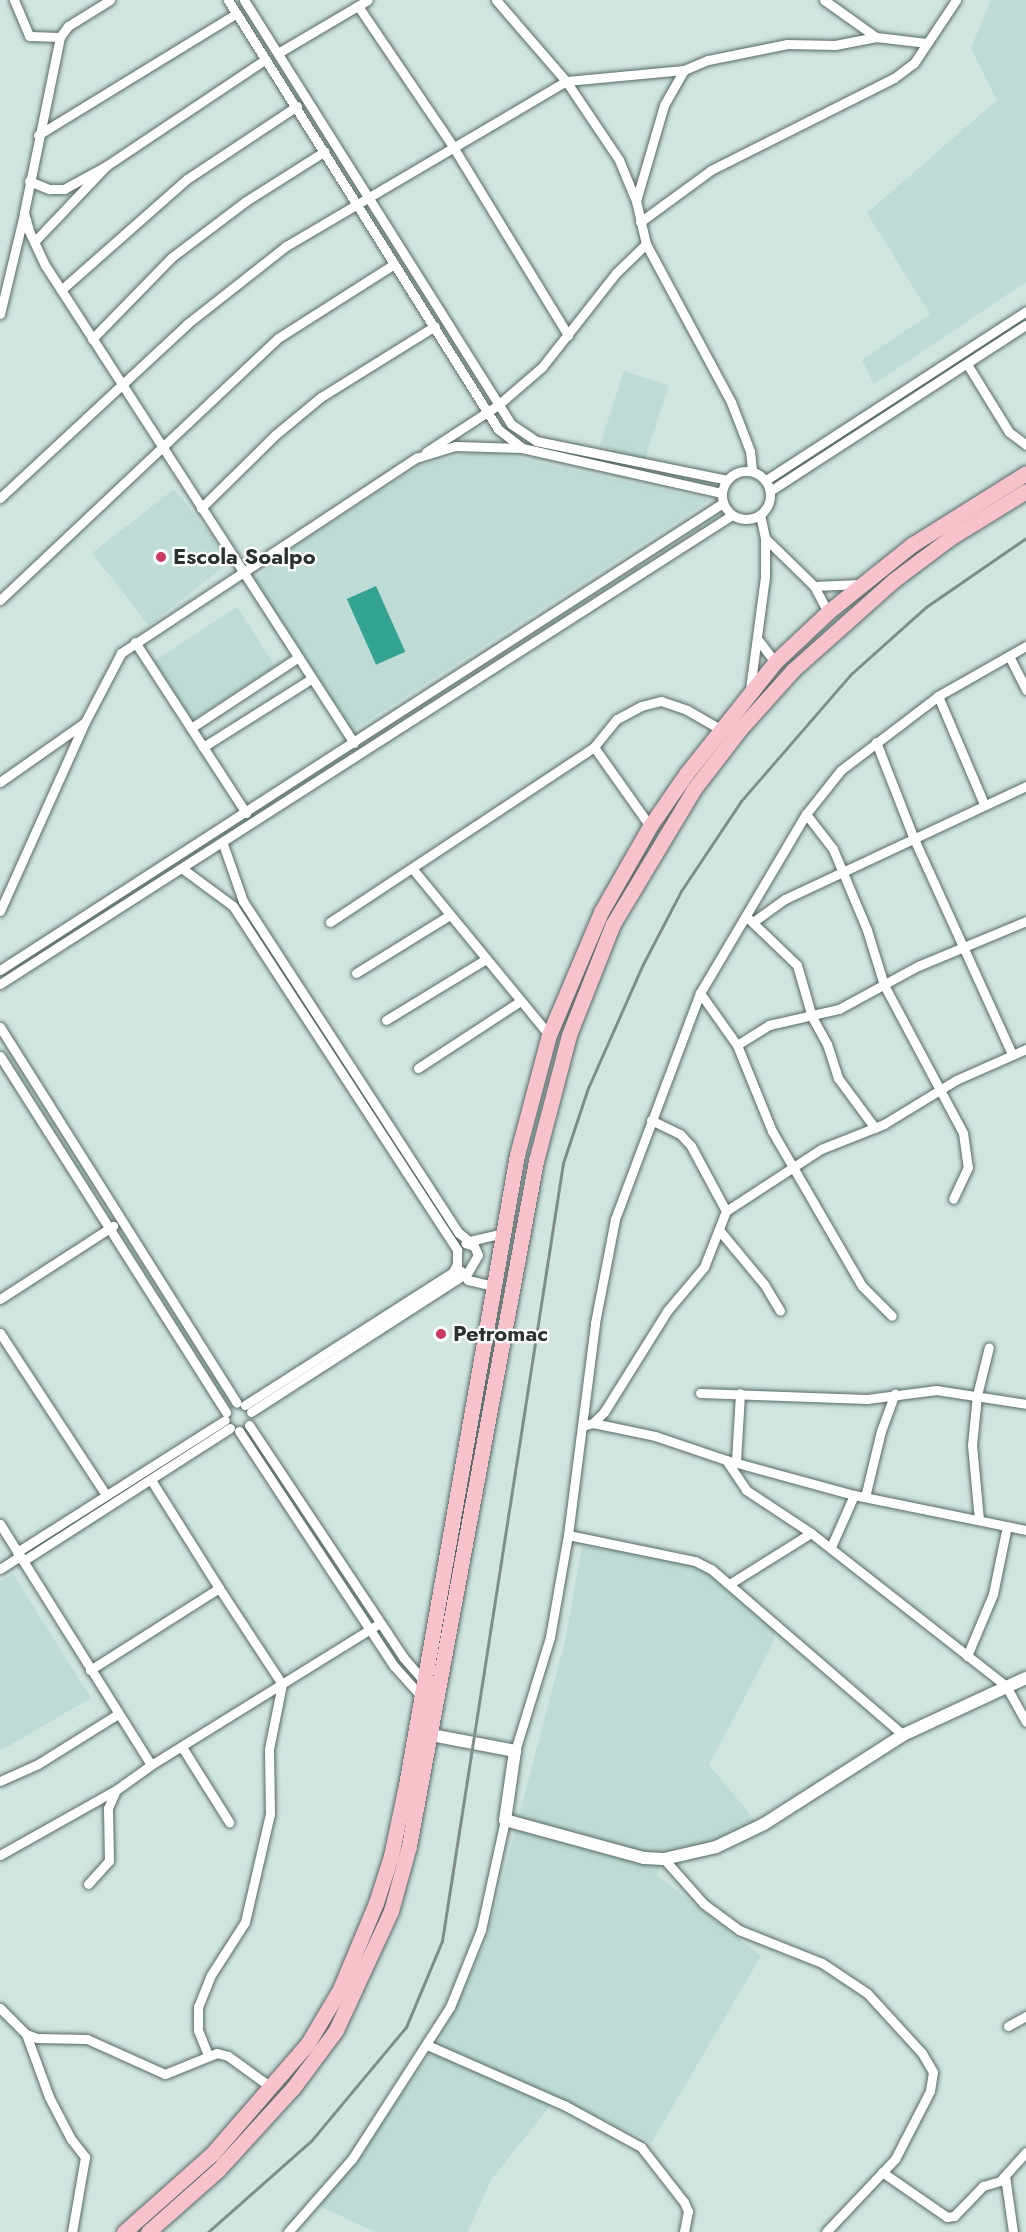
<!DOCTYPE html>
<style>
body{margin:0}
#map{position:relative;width:1026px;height:2232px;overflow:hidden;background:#d0e4e0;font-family:Jost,sans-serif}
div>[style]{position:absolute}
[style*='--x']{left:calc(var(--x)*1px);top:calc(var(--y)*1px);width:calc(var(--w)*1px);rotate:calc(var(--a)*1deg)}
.built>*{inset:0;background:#bedcd5;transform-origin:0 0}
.water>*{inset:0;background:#35a392;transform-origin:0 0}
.roads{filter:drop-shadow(0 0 2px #586a66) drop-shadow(0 0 2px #586a66)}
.minor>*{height:9px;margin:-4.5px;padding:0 4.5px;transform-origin:4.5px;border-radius:4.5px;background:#fff}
.minor>.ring{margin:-4.5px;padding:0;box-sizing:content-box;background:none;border:9px solid #fff;border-radius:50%}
.tertiary>*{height:12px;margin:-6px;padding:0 6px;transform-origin:6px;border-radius:6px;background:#fff}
.trunk>*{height:15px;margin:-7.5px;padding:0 7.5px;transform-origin:7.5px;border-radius:7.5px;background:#f8c2cc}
.rail>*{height:3px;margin:-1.5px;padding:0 1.5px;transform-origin:1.5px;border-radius:1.5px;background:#808e8b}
.dots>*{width:16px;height:16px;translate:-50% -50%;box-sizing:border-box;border:3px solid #fff;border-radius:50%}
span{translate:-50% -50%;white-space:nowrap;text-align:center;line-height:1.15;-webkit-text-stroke:4.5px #fff;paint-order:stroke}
.poi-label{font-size:22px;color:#2a3230;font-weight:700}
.left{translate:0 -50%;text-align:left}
</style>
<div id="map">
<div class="built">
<div style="clip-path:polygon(991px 0,1026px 0,1026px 282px,874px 384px,862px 360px,930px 314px,867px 213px,997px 100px,971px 48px)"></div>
<div style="left:624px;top:371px;width:47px;height:78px;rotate:18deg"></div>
<div style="clip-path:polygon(468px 453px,495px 453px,710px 500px,354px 730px,348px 728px,251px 582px,291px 549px,419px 466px)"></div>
<div style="left:174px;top:489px;width:92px;height:104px;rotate:52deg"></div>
<div style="left:237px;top:607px;width:70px;height:99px;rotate:57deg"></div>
<div style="clip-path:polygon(582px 1546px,682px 1561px,722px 1580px,776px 1629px,773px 1643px,709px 1765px,760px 1826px,663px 1858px,657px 1875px,761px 1956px,652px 2142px,557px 2097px,490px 2181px,468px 2232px,375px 2232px,320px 2206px,435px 2048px,486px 1941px,565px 1641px)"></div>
<div style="clip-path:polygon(13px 1574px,91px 1698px,0 1751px,0 1582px)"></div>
</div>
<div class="water">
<div style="left:376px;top:586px;width:72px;height:32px;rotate:66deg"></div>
</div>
<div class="roads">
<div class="minor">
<div style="--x:14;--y:0;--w:39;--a:67"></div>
<div style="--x:29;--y:36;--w:31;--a:2"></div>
<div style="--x:110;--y:0;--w:49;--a:148.2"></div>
<div style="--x:68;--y:26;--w:14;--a:126"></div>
<div style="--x:60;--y:37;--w:180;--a:101.6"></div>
<div style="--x:24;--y:213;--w:19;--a:74"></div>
<div style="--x:29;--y:231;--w:38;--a:65"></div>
<div style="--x:45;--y:265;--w:569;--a:57.12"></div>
<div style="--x:228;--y:0;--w:507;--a:57.81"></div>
<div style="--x:498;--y:429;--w:31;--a:38"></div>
<div style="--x:522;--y:448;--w:205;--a:12.7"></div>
<div style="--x:244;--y:0;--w:501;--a:57.8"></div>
<div style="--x:511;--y:424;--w:30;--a:34"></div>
<div style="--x:536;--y:441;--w:195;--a:11.5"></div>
<div style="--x:496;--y:0;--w:107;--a:49.2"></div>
<div style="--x:566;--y:81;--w:95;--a:56.1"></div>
<div style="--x:619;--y:160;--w:44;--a:67.5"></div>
<div style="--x:636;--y:201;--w:44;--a:76.9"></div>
<div style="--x:646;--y:244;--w:179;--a:61.7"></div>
<div style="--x:731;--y:402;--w:53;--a:68.8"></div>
<div style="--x:750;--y:451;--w:20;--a:84"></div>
<div style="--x:824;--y:0;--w:64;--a:35.4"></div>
<div style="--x:876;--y:37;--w:51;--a:6.7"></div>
<div style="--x:358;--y:6;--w:168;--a:55.9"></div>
<div style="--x:452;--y:145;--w:223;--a:58.6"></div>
<div style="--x:278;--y:53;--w:104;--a:-30.5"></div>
<div style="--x:38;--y:135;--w:233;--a:-31.5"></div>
<div style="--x:29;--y:181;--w:22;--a:22"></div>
<div style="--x:49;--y:189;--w:15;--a:0"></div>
<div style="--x:64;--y:189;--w:48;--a:-28.7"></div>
<div style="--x:106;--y:166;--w:192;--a:-33.8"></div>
<div style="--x:636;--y:201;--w:100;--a:-73.7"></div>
<div style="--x:664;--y:105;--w:40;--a:-60.3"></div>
<div style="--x:684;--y:70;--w:26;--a:-23"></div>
<div style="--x:708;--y:60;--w:81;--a:-11.4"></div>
<div style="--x:787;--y:44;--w:48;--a:1.2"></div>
<div style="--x:835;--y:45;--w:42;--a:-11"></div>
<div style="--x:640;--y:222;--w:88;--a:-36.2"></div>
<div style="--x:711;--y:170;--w:205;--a:-26.7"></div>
<div style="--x:894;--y:78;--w:25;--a:-37"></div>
<div style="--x:914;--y:63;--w:76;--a:-56.3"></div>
<div style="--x:34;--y:242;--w:105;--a:-46.5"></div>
<div style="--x:61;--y:290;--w:168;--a:-41.4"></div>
<div style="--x:187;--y:179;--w:132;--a:-33.6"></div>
<div style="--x:0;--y:314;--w:103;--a:-76.5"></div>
<div style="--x:92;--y:339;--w:115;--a:-45.7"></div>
<div style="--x:172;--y:257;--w:93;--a:-37.1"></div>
<div style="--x:246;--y:201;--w:93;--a:-32.3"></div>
<div style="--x:967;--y:364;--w:80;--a:58.3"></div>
<div style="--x:1009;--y:432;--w:21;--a:37"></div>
<div style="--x:426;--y:452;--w:86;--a:-33.1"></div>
<div style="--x:498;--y:405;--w:58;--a:-40.8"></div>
<div style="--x:542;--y:367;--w:120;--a:-51.8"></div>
<div style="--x:616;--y:273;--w:42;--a:-44"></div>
<div class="ring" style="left:722px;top:471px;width:39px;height:39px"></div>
<div style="--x:766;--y:480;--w:310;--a:-33"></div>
<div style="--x:770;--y:491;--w:305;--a:-33"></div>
<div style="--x:0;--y:498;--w:255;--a:-42.9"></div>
<div style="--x:187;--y:324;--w:126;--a:-38.2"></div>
<div style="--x:286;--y:246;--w:325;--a:-30.5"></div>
<div style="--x:566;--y:81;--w:119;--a:-5.3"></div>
<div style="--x:201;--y:508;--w:104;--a:-44.6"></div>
<div style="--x:275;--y:435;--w:60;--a:-39.6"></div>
<div style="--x:321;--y:397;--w:134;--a:-31.9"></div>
<div style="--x:765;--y:538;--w:69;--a:44.4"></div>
<div style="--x:814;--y:586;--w:30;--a:62"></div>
<div style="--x:814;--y:586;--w:47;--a:-2.4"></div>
<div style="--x:0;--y:600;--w:382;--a:-43.3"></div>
<div style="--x:278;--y:338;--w:138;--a:-32.5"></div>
<div style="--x:759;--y:641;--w:26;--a:53"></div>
<div style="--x:135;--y:642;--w:204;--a:57"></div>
<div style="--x:1009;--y:656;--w:38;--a:63"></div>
<div style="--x:750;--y:689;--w:114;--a:-82.4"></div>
<div style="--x:765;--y:576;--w:38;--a:-90"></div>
<div style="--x:765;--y:538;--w:24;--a:-102"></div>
<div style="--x:938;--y:696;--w:117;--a:66.9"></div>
<div style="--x:191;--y:728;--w:127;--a:-33.4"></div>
<div style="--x:876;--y:742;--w:104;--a:68.6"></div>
<div style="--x:914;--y:839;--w:236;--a:65.5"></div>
<div style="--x:203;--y:747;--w:128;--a:-32.2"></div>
<div style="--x:594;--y:747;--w:97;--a:54.7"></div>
<div style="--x:0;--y:782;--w:103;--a:-35.1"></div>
<div style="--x:806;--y:814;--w:44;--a:52.4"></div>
<div style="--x:833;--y:849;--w:88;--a:67.2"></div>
<div style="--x:867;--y:930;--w:58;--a:72.8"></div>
<div style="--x:884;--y:985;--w:168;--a:61.9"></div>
<div style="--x:963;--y:1133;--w:34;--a:82"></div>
<div style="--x:968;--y:1167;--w:35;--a:115"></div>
<div style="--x:223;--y:844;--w:60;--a:70.7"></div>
<div style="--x:243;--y:901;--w:396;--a:57"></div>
<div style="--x:459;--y:1233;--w:13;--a:39"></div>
<div style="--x:469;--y:1241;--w:37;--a:-13"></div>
<div style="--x:412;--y:868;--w:216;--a:50.6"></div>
<div style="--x:183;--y:869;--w:62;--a:36.5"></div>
<div style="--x:233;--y:906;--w:411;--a:56.9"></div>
<div style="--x:457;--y:1250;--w:14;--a:90"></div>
<div style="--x:457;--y:1264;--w:9;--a:117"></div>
<div style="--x:453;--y:1272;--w:247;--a:147.4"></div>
<div style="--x:0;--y:911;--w:207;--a:-65.8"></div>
<div style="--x:85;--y:722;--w:78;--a:-62.4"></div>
<div style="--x:121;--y:653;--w:354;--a:-33.5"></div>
<div style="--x:416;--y:458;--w:41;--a:-17.1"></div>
<div style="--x:455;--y:446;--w:67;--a:1.7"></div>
<div style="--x:749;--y:919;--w:66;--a:43.8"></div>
<div style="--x:797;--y:965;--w:54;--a:73.9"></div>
<div style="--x:812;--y:1017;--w:31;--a:61"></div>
<div style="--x:827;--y:1044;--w:36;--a:72"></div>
<div style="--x:838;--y:1078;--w:62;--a:53.5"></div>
<div style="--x:330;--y:922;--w:317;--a:-33.5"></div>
<div style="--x:594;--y:747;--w:36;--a:-51"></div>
<div style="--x:617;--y:719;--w:27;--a:-28"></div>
<div style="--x:641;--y:706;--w:21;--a:-14"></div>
<div style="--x:661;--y:701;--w:28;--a:19"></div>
<div style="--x:687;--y:710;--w:38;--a:30"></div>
<div style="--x:753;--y:922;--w:39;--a:-36"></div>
<div style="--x:785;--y:899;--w:266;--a:-25.1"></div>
<div style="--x:0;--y:970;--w:861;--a:-32.86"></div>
<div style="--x:356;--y:973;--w:110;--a:-31.7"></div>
<div style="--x:0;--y:984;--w:869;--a:-32.65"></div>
<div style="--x:700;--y:993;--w:64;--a:54.6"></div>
<div style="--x:737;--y:1045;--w:93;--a:67.9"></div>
<div style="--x:772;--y:1131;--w:179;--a:59.9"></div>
<div style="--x:862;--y:1286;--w:42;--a:45"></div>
<div style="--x:386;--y:1020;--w:117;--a:-31.4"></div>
<div style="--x:0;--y:1027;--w:444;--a:57.8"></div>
<div style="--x:737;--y:1045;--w:38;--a:-32"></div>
<div style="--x:769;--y:1025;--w:72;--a:-12.9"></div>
<div style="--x:839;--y:1009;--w:90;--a:-28.6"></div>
<div style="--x:918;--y:966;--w:117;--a:-22.6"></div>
<div style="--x:0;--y:1056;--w:422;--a:57.6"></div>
<div style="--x:418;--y:1068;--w:121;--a:-33.2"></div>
<div style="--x:651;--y:1120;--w:32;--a:26"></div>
<div style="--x:680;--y:1134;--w:16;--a:47"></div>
<div style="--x:691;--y:1146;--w:74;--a:61.7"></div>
<div style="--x:719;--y:1230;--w:70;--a:50.2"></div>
<div style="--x:764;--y:1284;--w:31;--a:59"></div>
<div style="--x:461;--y:1271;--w:11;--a:52"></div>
<div style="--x:468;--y:1280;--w:28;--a:13"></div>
<div style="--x:0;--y:1299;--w:135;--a:-32.9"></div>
<div style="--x:0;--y:1333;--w:194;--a:56.8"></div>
<div style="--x:700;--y:1393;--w:167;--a:2.1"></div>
<div style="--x:867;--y:1399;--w:70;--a:-7.4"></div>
<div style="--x:936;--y:1390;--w:91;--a:8.8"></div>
<div style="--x:251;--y:1412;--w:258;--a:-32.8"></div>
<div style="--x:468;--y:1272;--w:20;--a:-60"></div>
<div style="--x:478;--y:1255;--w:10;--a:-114"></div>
<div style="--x:474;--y:1246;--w:9;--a:-162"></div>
<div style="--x:593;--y:1423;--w:63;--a:11.8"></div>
<div style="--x:655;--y:1436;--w:75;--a:18.7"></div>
<div style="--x:726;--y:1460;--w:133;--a:15.3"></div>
<div style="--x:854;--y:1495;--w:176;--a:11.5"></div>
<div style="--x:249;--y:1425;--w:278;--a:56.4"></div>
<div style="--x:403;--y:1657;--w:30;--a:49"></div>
<div style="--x:582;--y:1426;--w:11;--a:-15"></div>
<div style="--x:593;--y:1423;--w:16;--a:-45"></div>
<div style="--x:604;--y:1412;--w:119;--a:-58"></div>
<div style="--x:667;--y:1311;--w:57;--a:-49.9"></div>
<div style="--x:704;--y:1267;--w:60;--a:-68.6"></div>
<div style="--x:726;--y:1211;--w:113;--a:-33.1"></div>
<div style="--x:821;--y:1149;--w:68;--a:-21.6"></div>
<div style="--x:884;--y:1124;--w:84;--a:-31.4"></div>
<div style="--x:956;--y:1080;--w:77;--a:-23.9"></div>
<div style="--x:239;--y:1431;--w:282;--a:56.6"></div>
<div style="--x:394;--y:1666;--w:39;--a:48"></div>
<div style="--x:726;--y:1460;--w:36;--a:56"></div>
<div style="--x:746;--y:1490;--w:78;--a:33.5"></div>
<div style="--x:736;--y:1461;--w:68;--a:-86.6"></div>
<div style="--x:865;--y:1497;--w:68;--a:-76.4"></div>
<div style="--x:881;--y:1431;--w:40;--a:-69.8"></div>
<div style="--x:979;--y:1520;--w:75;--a:-95.3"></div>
<div style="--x:972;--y:1445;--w:50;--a:-84.3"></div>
<div style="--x:977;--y:1395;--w:49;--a:-76"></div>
<div style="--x:0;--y:1524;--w:284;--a:57.9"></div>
<div style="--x:151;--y:1765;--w:269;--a:-31.8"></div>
<div style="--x:568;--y:1535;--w:130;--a:11.6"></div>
<div style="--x:695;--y:1561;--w:18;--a:27"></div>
<div style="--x:711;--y:1569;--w:254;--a:40.8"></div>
<div style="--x:831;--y:1547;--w:57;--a:-66.1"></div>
<div style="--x:17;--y:1552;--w:246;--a:-32.4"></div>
<div style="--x:23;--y:1561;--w:246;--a:-32.7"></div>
<div style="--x:0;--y:1569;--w:24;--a:-33"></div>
<div style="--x:731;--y:1583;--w:94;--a:-32"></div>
<div style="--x:811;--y:1533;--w:248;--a:38.1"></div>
<div style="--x:1006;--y:1686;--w:41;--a:60.9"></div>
<div style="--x:967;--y:1656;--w:67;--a:-67.2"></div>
<div style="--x:993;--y:1594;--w:69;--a:-78.4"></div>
<div style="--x:90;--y:1670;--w:153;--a:-32.4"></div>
<div style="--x:219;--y:1588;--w:128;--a:-122.2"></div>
<div style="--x:182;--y:1747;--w:89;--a:57.9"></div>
<div style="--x:515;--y:1751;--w:119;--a:-72.9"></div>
<div style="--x:550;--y:1637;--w:104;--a:-80"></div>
<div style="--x:568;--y:1535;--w:214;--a:-82.7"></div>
<div style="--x:595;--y:1323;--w:106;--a:-79.1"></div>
<div style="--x:615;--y:1219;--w:241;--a:-69.4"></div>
<div style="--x:700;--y:993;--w:208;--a:-59.4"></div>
<div style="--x:806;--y:814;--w:56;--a:-51.5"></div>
<div style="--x:841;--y:770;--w:122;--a:-37.3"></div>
<div style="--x:938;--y:696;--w:101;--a:-29.6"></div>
<div style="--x:0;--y:1781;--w:42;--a:-24.1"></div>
<div style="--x:38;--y:1764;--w:94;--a:-32"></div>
<div style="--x:0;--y:1855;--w:133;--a:-29.3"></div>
<div style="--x:116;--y:1790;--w:43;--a:-35.5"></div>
<div style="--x:664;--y:1859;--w:60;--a:48.4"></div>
<div style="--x:704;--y:1904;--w:44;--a:36.6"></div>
<div style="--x:739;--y:1930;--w:89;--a:21.7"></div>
<div style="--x:822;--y:1963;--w:54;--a:33.7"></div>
<div style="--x:867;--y:1993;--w:81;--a:47.5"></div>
<div style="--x:922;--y:2053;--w:22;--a:60"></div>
<div style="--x:933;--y:2072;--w:19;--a:99"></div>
<div style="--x:930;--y:2091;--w:76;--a:117.2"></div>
<div style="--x:895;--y:2159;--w:100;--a:133.4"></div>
<div style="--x:88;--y:1884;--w:31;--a:-48"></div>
<div style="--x:109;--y:1861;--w:53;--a:-91.1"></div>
<div style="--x:108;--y:1808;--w:17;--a:-66"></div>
<div style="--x:0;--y:2008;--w:37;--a:45"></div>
<div style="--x:26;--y:2034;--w:12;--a:20"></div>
<div style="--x:37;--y:2038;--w:50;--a:1.1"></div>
<div style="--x:87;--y:2039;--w:85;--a:24.2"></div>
<div style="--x:165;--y:2074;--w:56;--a:-22"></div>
<div style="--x:217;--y:2053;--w:11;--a:15"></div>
<div style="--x:228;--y:2056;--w:54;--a:36"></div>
<div style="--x:1008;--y:2026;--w:21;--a:-29"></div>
<div style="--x:26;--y:2034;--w:67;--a:69.9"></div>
<div style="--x:49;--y:2097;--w:47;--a:62.4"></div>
<div style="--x:71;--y:2139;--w:23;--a:52"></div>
<div style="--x:85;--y:2157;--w:76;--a:99.8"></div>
<div style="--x:427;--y:2045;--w:150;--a:23.7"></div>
<div style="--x:564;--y:2105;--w:88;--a:28.6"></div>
<div style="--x:641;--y:2147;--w:70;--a:52"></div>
<div style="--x:684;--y:2202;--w:10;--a:66"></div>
<div style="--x:688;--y:2211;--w:21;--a:101"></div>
<div style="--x:208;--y:2055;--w:27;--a:-112"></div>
<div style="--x:198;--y:2030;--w:23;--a:-90"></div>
<div style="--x:198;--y:2007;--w:35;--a:-68"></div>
<div style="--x:211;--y:1975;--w:63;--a:-57.3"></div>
<div style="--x:245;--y:1922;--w:111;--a:-77"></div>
<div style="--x:270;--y:1814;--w:65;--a:-90.9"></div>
<div style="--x:269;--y:1749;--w:66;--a:-78.7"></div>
<div style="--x:282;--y:1684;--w:115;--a:-123.3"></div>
<div style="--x:882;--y:2172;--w:79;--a:34.7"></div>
<div style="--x:947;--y:2217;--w:7;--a:-8"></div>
<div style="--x:954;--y:2216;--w:42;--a:-46"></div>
<div style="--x:983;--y:2186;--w:18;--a:-16"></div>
<div style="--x:1000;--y:2181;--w:39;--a:-48"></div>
<div style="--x:1005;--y:2176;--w:57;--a:81.9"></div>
<div style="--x:288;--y:2232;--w:97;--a:-48.8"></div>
<div style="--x:352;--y:2159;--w:181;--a:-57.2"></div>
<div style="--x:450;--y:2007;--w:83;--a:-68.1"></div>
<div style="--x:481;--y:1930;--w:113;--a:-77.7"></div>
</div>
<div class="tertiary">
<div style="--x:421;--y:1733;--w:96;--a:10.8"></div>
<div style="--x:515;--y:1751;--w:70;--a:98.2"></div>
<div style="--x:505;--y:1820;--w:144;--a:15.3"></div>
<div style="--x:644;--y:1858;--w:20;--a:3"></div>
<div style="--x:664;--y:1859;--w:53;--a:-13"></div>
<div style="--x:716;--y:1847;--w:53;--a:-25.6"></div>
<div style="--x:764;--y:1824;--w:165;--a:-32.6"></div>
<div style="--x:903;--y:1735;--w:136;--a:-24.9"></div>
</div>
<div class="trunk">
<div style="--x:124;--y:2232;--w:118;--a:-41.6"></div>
<div style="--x:212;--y:2154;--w:147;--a:-49.1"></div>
<div style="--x:308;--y:2043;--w:63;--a:-59.3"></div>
<div style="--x:340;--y:1989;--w:93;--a:-67.3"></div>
<div style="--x:376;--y:1903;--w:49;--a:-72.3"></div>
<div style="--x:391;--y:1856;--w:73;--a:-78.1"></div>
<div style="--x:406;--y:1785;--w:640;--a:-80.01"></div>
<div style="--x:517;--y:1155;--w:124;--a:-75.1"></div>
<div style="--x:549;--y:1035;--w:134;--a:-67.1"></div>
<div style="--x:601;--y:912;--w:99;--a:-60.3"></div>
<div style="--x:650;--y:826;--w:63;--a:-55.3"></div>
<div style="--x:686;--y:774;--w:143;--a:-51.5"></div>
<div style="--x:775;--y:662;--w:73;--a:-43.3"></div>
<div style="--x:828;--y:612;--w:109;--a:-38.7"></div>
<div style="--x:913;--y:544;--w:133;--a:-32.1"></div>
<div style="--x:148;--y:2232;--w:94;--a:-41.5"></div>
<div style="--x:218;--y:2170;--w:111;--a:-47.6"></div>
<div style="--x:293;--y:2088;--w:72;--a:-53.4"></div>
<div style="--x:336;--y:2030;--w:131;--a:-65.2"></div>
<div style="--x:391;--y:1911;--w:67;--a:-74.5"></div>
<div style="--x:409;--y:1846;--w:697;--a:-79.5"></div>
<div style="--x:536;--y:1161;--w:130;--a:-75.3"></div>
<div style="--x:569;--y:1035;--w:119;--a:-68.4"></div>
<div style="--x:613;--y:924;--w:157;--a:-59"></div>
<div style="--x:694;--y:789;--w:77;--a:-52.4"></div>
<div style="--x:741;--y:728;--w:78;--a:-48.1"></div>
<div style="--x:793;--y:670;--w:135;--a:-41.7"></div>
<div style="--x:894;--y:580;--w:70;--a:-36.9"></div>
<div style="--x:950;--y:538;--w:89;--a:-31.7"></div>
</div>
</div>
<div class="rail">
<div style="--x:208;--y:2232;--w:137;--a:-41.5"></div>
<div style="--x:311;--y:2141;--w:148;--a:-50.2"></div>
<div style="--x:406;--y:2027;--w:93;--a:-67.3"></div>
<div style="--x:442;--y:1941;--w:787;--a:-81.16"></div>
<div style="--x:563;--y:1163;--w:79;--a:-71.6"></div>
<div style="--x:588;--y:1088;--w:133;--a:-66.1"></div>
<div style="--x:642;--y:966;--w:85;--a:-62.5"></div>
<div style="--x:681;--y:891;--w:108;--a:-56.3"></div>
<div style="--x:741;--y:801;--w:168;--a:-49.1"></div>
<div style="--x:851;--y:674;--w:101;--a:-41.8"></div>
<div style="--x:926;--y:607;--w:121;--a:-34.6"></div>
</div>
<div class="dots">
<div style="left:161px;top:557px;background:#c83964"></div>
<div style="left:441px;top:1334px;background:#c83964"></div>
</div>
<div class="poi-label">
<span class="left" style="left:173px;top:557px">Escola Soalpo</span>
<span class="left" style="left:453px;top:1334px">Petromac</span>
</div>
</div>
